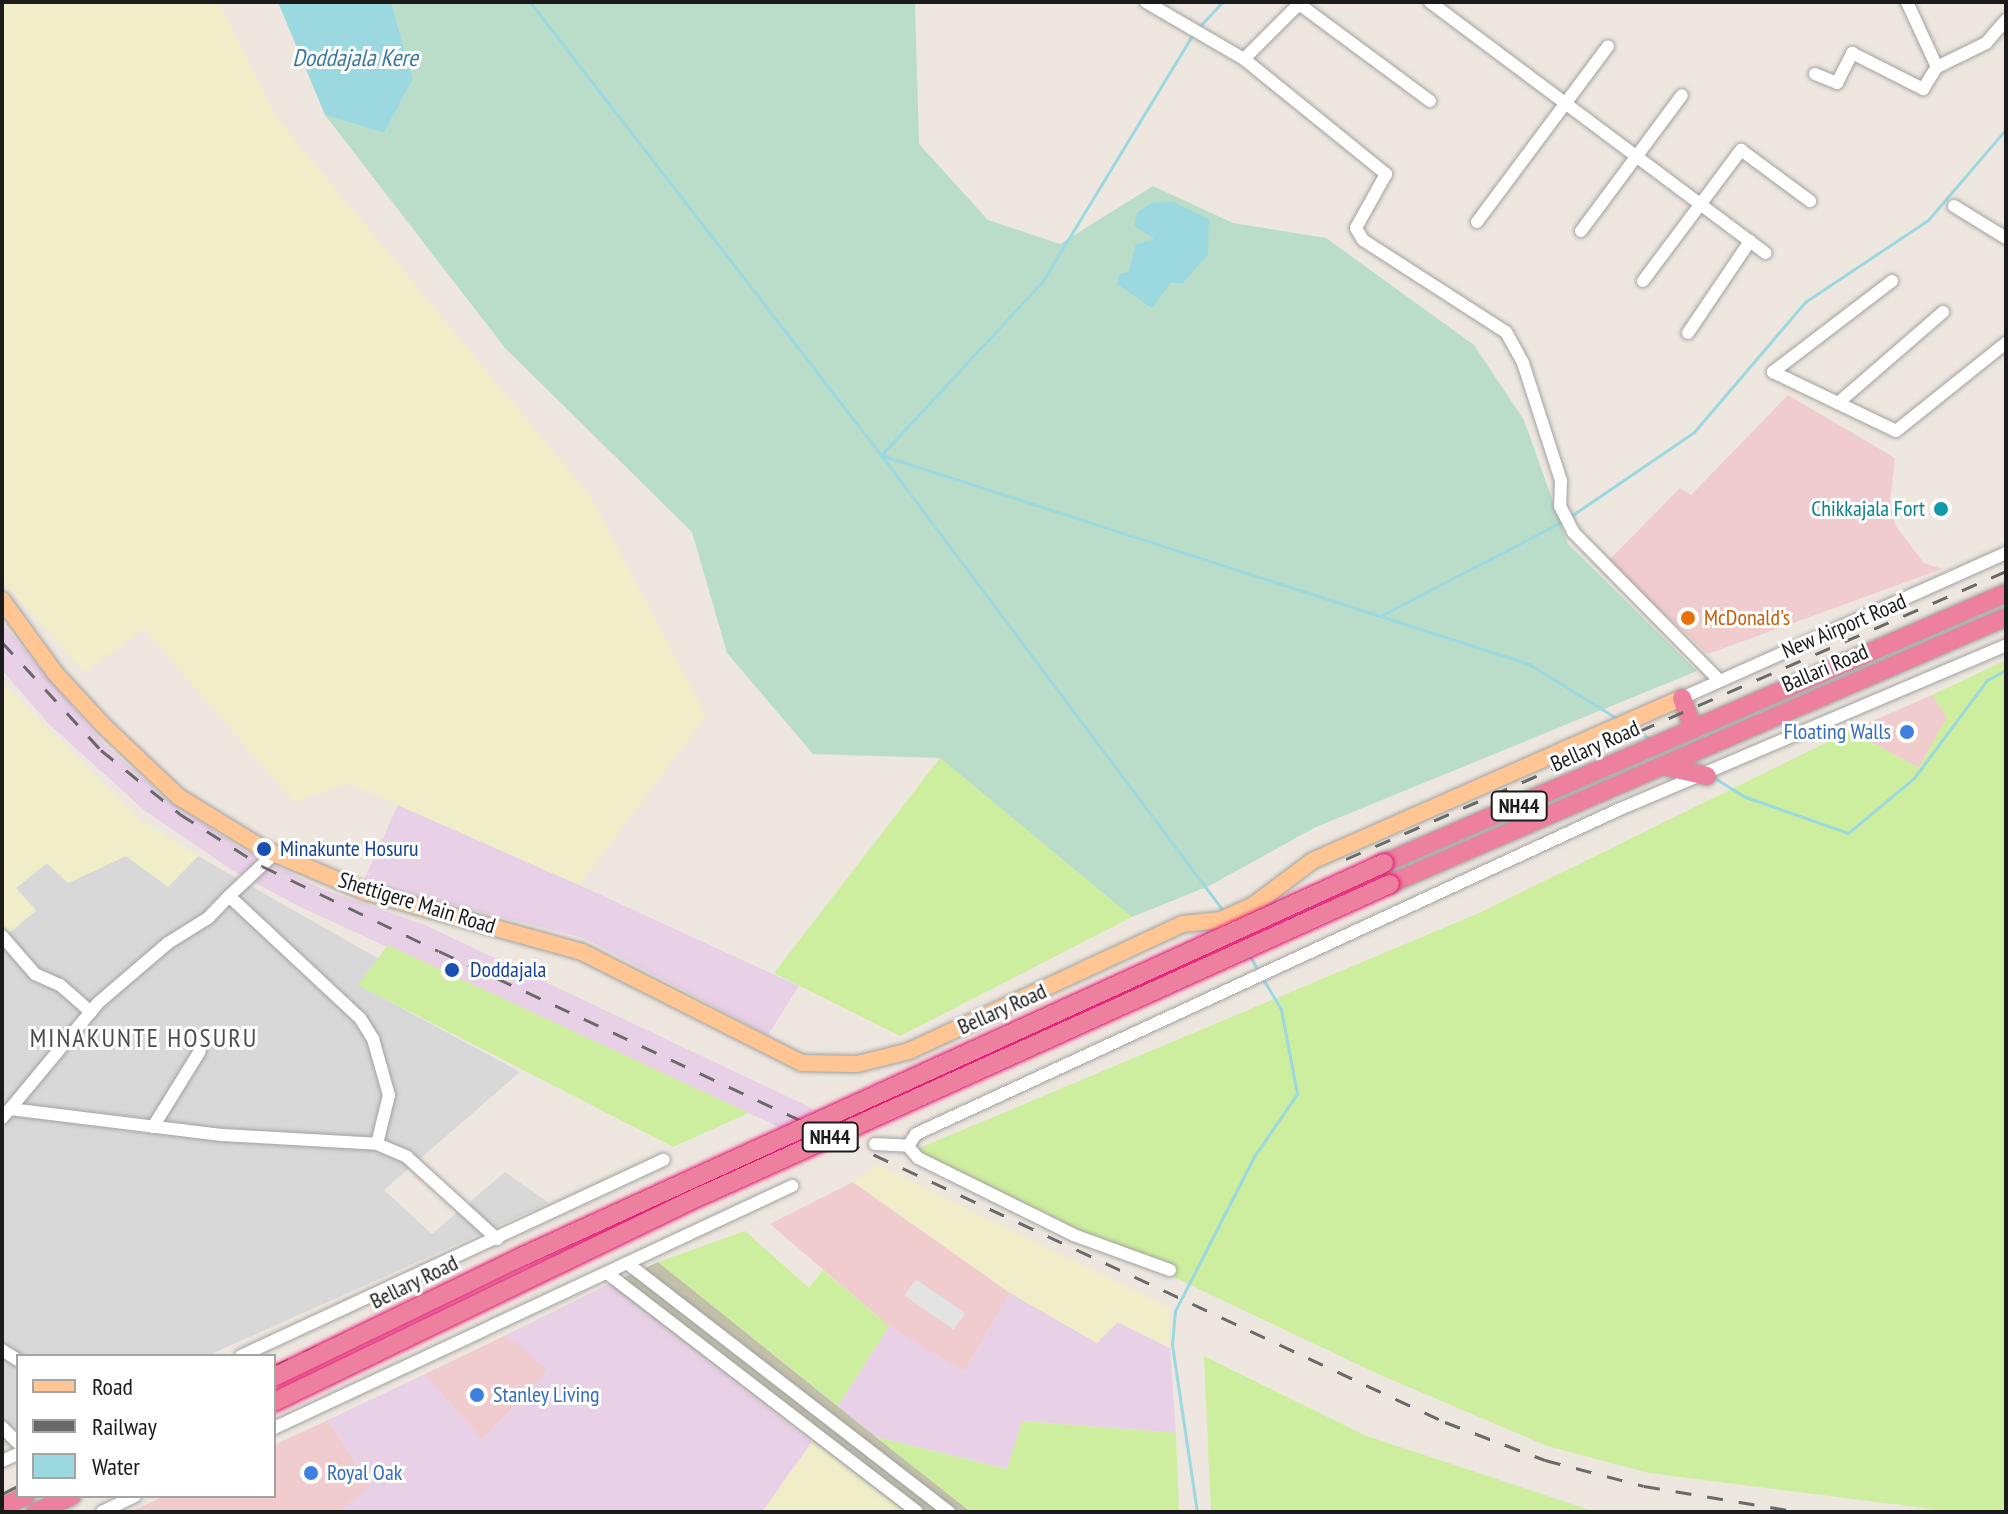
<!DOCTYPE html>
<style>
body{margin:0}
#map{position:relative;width:2008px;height:1514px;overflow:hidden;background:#eee7df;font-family:"PT Sans Narrow",sans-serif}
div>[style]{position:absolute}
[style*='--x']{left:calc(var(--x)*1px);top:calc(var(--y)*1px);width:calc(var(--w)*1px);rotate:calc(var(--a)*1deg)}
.residential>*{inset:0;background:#d9d8d8}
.commercial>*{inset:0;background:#f1ccce}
.industrial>*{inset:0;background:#e8d0e6}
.construction>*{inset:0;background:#c3c0aa}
.farmland>*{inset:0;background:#efeec8}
.grass>*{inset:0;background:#ceee9f}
.wetland>*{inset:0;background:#baddc9}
.parking>*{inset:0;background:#e3e3e3;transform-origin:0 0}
.water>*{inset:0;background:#9bd8e0}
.stream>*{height:3px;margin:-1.5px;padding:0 1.5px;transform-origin:1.5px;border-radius:1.5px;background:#9bd8e0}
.roads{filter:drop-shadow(0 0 2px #a2a2a2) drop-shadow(0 0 2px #a2a2a2)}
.minor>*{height:12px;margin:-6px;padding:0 6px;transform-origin:6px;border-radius:6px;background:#fff}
.major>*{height:16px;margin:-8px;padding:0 8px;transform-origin:8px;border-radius:8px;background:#ffc593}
.highway>*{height:18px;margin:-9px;padding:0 9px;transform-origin:9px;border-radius:9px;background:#ed7f9f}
.rail>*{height:3px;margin-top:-1.5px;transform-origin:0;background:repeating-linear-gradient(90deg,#696969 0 16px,transparent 0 32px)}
.bridges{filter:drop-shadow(0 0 2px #e31572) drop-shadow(0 0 2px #e31572)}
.highway-bridge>*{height:18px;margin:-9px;padding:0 9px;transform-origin:9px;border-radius:9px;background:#ed7f9f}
.dots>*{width:22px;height:22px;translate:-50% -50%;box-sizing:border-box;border:4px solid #fff;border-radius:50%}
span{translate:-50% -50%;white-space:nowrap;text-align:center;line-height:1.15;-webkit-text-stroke:6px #fff;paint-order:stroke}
.shield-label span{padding:2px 6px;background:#fff;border:2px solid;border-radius:6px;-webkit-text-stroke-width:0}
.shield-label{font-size:20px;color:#1b1b1b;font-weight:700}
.culture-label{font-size:22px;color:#0d838f}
.right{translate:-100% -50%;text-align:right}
.food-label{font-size:22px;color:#c56008}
.left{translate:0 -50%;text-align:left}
.street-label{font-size:22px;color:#1b1b1b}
.shop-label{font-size:22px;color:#366cbe}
.transit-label{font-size:22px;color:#164399}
.water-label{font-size:24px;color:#3b79a1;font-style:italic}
.quarter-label{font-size:26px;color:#4e4e4e;letter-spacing:2px}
.frame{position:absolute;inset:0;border:4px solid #1b1b1b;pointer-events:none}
.legend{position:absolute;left:16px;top:1354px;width:260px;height:144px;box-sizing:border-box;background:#fff;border:2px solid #a4a4a4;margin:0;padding:10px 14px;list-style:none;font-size:24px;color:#1b1b1b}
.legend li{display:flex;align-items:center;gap:16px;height:40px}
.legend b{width:40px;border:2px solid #a4a4a4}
</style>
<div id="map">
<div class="residential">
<div style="clip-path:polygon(126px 856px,168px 886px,198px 856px,379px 959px,359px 985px,520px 1072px,384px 1190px,432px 1234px,505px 1172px,549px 1203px,207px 1356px,18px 1356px,18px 1441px,2px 1448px,2px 926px,9px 932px,36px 910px,16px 888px,47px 863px,68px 883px)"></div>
</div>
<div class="commercial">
<div style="clip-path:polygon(1788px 395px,1895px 458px,1890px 503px,1895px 525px,1924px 563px,1942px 569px,1708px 654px,1607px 562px,1680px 488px,1691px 495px)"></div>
<div style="clip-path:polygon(1932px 695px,1947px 717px,1919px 768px,1850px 731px)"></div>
<div style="clip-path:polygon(853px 1182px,1010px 1293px,964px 1372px,889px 1326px,770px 1224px)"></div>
<div style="clip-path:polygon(506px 1335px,549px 1370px,482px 1440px,425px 1374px)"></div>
<div style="clip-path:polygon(328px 1420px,370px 1486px,339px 1512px,130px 1512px,164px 1496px,274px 1496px,274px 1445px)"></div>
</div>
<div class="industrial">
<div style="clip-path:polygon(2px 623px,105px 745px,168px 800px,241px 848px,322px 889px,425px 925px,820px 1112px,783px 1129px,296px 905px,232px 870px,144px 810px,48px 723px,2px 670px)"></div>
<div style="clip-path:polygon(398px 805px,579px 885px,799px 986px,768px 1035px,584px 938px,363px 882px)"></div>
<div style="clip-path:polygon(609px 1284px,812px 1442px,762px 1512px,339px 1512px,370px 1486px,328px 1420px,425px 1374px,482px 1440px,548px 1371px,506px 1335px)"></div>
<div style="clip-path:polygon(1010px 1293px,1097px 1343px,1117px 1322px,1170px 1348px,1176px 1433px,1023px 1421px,1008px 1469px,876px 1437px,838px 1406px,889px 1326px,964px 1372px)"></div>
</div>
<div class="construction">
<div style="clip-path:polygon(658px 1262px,876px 1437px,971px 1512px,906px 1512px,609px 1284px)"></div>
</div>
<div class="farmland">
<div style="clip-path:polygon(2px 2px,219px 2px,276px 117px,591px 497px,706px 716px,579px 885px,348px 783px,294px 802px,144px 629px,84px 672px,2px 580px)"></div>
<div style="clip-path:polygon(2px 682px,140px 820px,198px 856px,168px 887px,126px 856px,68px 883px,47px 863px,16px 888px,36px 911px,9px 933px,2px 926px)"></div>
<div style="clip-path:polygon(878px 1165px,1170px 1308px,1170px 1348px,1118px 1322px,1097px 1343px,1010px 1293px,853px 1182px)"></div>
<div style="clip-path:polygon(812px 1442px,906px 1512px,762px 1512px)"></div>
</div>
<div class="grass">
<div style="clip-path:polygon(2006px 660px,2006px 1512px,1955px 1512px,1649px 1473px,1547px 1446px,1378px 1374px,910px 1152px,1479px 913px,1850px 731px,1919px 768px,1947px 717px,1932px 695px)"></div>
<div style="clip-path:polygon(940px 758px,1132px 917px,900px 1036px,774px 973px)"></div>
<div style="clip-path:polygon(388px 945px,749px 1113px,673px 1147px,358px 985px)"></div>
<div style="clip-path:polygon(745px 1231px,809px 1288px,823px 1270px,889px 1326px,838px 1406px,658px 1262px)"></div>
<div style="clip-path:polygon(1204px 1356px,1364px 1435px,1596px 1512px,1211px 1512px)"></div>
<div style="clip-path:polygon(1022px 1421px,1176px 1433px,1179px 1512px,971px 1512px,876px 1437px,1007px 1469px)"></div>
</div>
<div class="wetland">
<div style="clip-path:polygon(391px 2px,915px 2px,919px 144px,988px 220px,1060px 244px,1153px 186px,1233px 223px,1326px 238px,1474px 345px,1524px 420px,1568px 544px,1697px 671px,1316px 827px,1209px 886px,1132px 917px,940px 758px,813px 754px,727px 653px,692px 532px,505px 348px,325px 115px,384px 133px,413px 79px)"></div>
</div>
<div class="parking">
<div style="left:916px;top:1279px;width:60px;height:20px;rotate:35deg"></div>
</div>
<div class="water">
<div style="clip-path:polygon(278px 2px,391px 2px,413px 79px,384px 133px,325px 115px)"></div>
<div style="clip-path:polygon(1173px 202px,1209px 219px,1208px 255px,1183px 283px,1171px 283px,1152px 308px,1117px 284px,1119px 274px,1129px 272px,1135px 245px,1155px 239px,1134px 226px,1137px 213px,1152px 203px)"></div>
</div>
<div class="stream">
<div style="--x:530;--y:2;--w:573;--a:52.23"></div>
<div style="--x:881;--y:455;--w:571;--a:53.11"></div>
<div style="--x:1198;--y:28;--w:35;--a:-47"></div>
<div style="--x:1193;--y:34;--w:290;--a:121.3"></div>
<div style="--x:1042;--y:282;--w:236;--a:132.9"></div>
<div style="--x:881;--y:455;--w:681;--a:17.88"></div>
<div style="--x:1529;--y:664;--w:105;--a:31.7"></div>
<div style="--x:1571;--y:516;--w:149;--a:-34.3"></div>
<div style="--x:1694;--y:432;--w:171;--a:-49.5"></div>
<div style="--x:1805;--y:302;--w:148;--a:-33.7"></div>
<div style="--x:1928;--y:220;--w:120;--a:-49.4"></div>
<div style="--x:1380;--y:616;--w:208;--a:-27.4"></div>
<div style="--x:1631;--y:727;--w:25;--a:32"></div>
<div style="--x:1713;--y:777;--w:36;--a:32"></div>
<div style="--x:1743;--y:796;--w:111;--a:19.4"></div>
<div style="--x:1848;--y:833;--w:86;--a:-39.8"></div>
<div style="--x:1914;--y:778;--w:122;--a:-53.3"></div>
<div style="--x:1987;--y:680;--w:21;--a:-28"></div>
<div style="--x:1250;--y:956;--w:17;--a:62"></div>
<div style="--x:1197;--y:1512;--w:169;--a:-98.5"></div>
<div style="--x:1172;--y:1345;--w:34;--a:-85"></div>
<div style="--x:1175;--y:1311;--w:175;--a:-62.9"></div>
<div style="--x:1255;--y:1155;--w:74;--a:-55.5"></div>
<div style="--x:1297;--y:1094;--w:86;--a:-100.7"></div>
<div style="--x:1281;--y:1009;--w:37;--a:-121"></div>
</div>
<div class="roads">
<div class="minor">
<div style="--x:1146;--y:2;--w:113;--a:30.2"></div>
<div style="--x:1244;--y:59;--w:183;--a:39"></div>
<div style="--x:1386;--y:174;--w:62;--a:119.1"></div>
<div style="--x:1356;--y:228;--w:14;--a:60"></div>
<div style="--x:1363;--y:240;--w:170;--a:32.8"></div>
<div style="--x:1506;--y:332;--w:35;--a:61"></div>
<div style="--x:1523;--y:363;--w:124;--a:72.1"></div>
<div style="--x:1561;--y:481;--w:25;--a:92"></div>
<div style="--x:1560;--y:506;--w:29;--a:63"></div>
<div style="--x:1573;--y:532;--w:208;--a:45.4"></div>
<div style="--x:1430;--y:2;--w:419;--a:36.8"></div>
<div style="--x:1299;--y:4;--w:163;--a:36.5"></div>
<div style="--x:1244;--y:59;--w:81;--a:-45"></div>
<div style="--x:1937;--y:67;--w:55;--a:-26.1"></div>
<div style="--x:1986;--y:43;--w:30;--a:-49"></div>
<div style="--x:1815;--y:74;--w:24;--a:22"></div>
<div style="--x:1837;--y:83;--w:34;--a:-63"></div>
<div style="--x:1852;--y:53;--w:80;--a:26.9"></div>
<div style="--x:1923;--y:89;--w:26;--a:-58"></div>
<div style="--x:1937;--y:67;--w:72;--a:-114.8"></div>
<div style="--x:1954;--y:206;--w:61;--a:31.6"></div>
<div style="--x:1477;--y:222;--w:219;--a:-53.3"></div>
<div style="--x:1581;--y:231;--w:169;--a:-53.4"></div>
<div style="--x:1643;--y:281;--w:164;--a:-53.2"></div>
<div style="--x:1741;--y:150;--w:86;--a:36.5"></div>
<div style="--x:1892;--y:281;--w:150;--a:142.6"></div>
<div style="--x:1773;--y:372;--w:136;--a:25.6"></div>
<div style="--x:1896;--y:431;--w:141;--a:-38.7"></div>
<div style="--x:1688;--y:333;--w:111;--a:-56"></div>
<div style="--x:1838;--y:403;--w:139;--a:-40.9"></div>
<div style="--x:1682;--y:698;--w:355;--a:-24.1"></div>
<div style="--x:275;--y:853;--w:63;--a:136.9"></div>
<div style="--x:229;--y:896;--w:179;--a:43"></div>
<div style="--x:360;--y:1018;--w:25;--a:58"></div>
<div style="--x:373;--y:1039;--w:58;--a:74.1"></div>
<div style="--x:389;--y:1095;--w:50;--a:103.8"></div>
<div style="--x:2;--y:936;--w:50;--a:49"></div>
<div style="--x:35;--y:974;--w:27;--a:24"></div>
<div style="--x:60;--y:985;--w:41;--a:41.1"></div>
<div style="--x:10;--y:1109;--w:138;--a:-50.3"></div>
<div style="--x:98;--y:1003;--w:92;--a:-40.6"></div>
<div style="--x:168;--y:943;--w:47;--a:-32"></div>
<div style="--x:208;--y:918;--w:30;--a:-46"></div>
<div style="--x:2;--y:1118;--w:12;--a:-48"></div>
<div style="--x:10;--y:1109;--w:215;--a:7"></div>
<div style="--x:223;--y:1135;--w:154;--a:3.3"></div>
<div style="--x:377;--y:1144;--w:33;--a:23"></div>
<div style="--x:407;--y:1157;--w:122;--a:42.3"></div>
<div style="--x:153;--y:1127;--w:89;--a:-58.3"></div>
<div style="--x:875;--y:1144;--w:33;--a:3"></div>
<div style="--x:627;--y:1263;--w:407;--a:37.7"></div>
<div style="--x:1170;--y:1270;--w:102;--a:-160"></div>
<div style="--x:1074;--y:1235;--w:174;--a:-153.7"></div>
<div style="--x:918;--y:1158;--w:16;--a:-130"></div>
<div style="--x:908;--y:1146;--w:14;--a:-56"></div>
<div style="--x:916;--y:1134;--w:773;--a:-24.78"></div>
<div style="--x:1618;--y:810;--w:422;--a:-23"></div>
<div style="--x:607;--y:1273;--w:391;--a:37.6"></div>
<div style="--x:2;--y:1350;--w:19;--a:32"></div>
<div style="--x:241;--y:1356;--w:466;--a:-24.9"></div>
<div style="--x:2;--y:1427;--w:23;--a:45"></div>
<div style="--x:274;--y:1428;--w:572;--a:-25.04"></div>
<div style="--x:2;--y:1461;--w:17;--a:-24"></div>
<div style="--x:102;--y:1512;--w:37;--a:-26"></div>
</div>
<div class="major">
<div style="--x:2;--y:600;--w:90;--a:54"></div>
<div style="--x:55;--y:673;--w:71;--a:47.3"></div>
<div style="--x:103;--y:725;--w:105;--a:43.5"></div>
<div style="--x:179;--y:797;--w:100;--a:31.5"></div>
<div style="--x:264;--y:849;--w:111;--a:22.9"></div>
<div style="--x:366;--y:892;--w:224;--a:15.5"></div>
<div style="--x:582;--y:952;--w:246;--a:26.8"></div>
<div style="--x:802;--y:1063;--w:55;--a:1"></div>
<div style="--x:857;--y:1064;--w:54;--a:-14"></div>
<div style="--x:909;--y:1051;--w:301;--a:-24.9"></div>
<div style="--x:1182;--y:924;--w:39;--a:-6"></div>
<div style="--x:1221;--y:920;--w:38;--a:-25"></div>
<div style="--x:1255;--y:904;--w:71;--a:-37"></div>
<div style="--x:1312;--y:861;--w:404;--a:-23.8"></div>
</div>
<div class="highway">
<div style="--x:1682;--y:698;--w:33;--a:70"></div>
<div style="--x:1663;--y:766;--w:45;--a:12.8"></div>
<div style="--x:1384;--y:863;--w:678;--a:-23.46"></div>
<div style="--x:1390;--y:884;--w:671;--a:-23.43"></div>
<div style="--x:2;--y:1507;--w:26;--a:-25"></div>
<div style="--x:36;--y:1512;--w:39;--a:-24"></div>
</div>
</div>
<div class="rail">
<div style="--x:2;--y:642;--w:147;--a:47.5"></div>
<div style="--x:101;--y:750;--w:102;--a:39"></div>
<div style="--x:180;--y:814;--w:97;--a:32.4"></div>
<div style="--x:262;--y:866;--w:196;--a:25.7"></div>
<div style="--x:439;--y:951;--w:1111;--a:25.09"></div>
<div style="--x:1445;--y:1422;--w:107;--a:20.8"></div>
<div style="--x:1545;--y:1460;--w:102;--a:14.7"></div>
<div style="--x:1644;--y:1486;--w:158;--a:9.5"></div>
<div style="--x:1346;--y:859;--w:720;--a:-23.57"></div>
<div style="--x:274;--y:1366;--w:956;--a:-24.74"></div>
<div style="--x:2;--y:1494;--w:18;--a:-27"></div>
</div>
<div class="bridges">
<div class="highway-bridge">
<div style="--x:274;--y:1377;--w:272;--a:-25.9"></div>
<div style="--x:519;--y:1258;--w:951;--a:-24.54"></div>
<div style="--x:274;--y:1402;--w:476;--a:-25.8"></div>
<div style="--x:703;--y:1195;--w:754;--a:-24.36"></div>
</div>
</div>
<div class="dots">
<div style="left:1941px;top:509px;background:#0f9aa8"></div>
<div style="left:1688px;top:618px;background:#e8710a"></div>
<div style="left:1907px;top:732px;background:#3f7fe0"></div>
<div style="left:264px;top:849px;background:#1a4fb4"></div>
<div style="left:452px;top:970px;background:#1a4fb4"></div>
<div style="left:477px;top:1395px;background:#3f7fe0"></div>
<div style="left:311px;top:1473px;background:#3f7fe0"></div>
</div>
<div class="shield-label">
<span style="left:1519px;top:806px">NH44</span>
<span style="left:830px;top:1137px">NH44</span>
</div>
<div class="culture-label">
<span class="right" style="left:1925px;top:509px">Chikkajala Fort</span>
</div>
<div class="food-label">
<span class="left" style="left:1704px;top:618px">McDonald's</span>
</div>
<div class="street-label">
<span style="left:1844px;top:626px;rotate:-23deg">New Airport Road</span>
<span style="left:1825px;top:668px;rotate:-23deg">Ballari Road</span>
<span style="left:1595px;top:746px;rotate:-24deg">Bellary Road</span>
<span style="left:417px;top:903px;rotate:17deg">Shettigere Main Road</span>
<span style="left:1002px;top:1009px;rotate:-24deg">Bellary Road</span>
<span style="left:414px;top:1282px;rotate:-26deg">Bellary Road</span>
</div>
<div class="shop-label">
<span class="right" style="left:1891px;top:732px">Floating Walls</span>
<span class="left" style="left:493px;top:1395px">Stanley Living</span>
<span class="left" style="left:327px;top:1473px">Royal Oak</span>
</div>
<div class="transit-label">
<span class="left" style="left:280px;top:849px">Minakunte Hosuru</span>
<span class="left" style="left:470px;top:970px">Doddajala</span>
</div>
<div class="water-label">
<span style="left:355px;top:58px">Doddajala Kere</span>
</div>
<div class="quarter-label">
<span style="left:144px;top:1038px">MINAKUNTE HOSURU</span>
</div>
<div class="frame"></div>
<ul class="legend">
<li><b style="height:10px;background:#ffc593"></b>Road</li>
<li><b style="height:10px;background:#696969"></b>Railway</li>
<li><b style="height:22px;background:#9bd8e0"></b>Water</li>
</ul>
</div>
